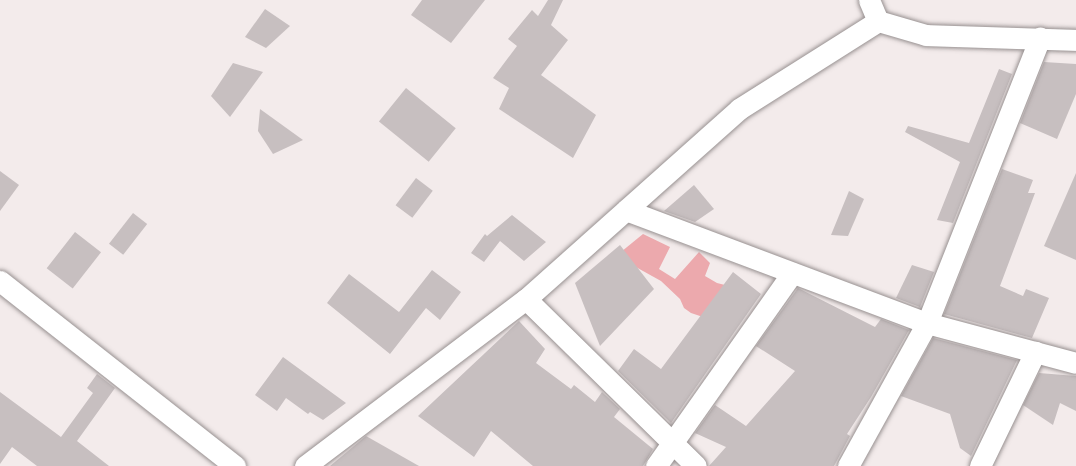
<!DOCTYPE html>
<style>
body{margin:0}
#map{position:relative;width:1076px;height:466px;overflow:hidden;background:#f3ebeb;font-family:Commissioner,sans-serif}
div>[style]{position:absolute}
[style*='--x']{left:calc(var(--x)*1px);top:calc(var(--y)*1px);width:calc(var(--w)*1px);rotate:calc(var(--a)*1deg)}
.green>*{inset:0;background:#eca9ad}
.building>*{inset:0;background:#c7bfc0;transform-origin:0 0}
.roads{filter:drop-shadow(0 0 2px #979090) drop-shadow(0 0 2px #979090)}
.minor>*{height:21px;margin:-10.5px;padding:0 10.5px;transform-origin:10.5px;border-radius:10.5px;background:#fff}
span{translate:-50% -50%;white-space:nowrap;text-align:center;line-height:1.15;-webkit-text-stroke:4.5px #f3ebeb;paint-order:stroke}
</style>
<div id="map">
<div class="green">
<div style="clip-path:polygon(643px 234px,670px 247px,659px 269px,675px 279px,699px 252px,710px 263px,705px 276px,717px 283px,729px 286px,718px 316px,700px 316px,691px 313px,684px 308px,680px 299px,661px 281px,616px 256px)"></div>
</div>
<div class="building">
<div style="clip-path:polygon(422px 0,485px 0,451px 43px,411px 15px)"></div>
<div style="clip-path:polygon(548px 0,563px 0,551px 25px,568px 40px,541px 75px,596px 115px,573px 158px,499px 109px,509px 88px,493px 78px,517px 46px,508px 39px,532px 10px,538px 16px)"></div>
<div style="clip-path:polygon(265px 9px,290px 26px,266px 48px,245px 37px)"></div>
<div style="clip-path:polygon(1044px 62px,1076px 64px,1076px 94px,1057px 139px,1020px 123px)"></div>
<div style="clip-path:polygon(233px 63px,263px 72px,230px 117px,211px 96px)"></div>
<div style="clip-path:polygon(999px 69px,1012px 74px,953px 223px,937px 220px,960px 162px,905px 132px,908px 126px,969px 143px)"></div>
<div style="left:406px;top:88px;width:64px;height:43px;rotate:39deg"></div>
<div style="clip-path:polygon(260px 109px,303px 140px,273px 154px,258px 131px)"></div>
<div style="clip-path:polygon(1002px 169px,1033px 180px,1028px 193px,1035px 193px,1000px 286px,1023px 296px,1026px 289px,1049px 298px,1032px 338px,944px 314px)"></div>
<div style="clip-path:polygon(0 171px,19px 185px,0 211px)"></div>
<div style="clip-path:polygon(1076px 173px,1076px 260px,1044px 246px)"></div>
<div style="left:416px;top:178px;width:21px;height:34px;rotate:37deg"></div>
<div style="clip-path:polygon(694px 185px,714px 209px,695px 222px,664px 211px)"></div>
<div style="clip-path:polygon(849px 191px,864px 199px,848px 236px,831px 235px)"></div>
<div style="left:133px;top:213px;width:18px;height:39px;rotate:38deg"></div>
<div style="clip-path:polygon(512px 215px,546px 242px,524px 261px,500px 241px,484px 262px,471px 253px,485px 234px,487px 236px)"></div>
<div style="left:75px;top:232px;width:33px;height:46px;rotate:38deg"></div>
<div style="clip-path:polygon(620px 245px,654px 289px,600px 346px,575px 283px)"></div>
<div style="clip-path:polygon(912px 265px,934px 272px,920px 307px,896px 298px)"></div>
<div style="clip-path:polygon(432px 270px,461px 292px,440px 320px,426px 308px,390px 354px,327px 303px,349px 274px,399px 312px)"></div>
<div style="clip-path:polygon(733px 272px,761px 294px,671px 423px,618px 371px,634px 349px,661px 369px)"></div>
<div style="clip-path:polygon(798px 288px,875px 327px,881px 319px,909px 330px,871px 397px,847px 434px,850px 436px,834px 466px,709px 466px,726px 447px,695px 433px,715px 405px,746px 426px,795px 371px,756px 346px)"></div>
<div style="clip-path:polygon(519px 321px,545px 349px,536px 363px,571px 389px,574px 385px,595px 402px,602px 392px,620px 409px,614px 417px,653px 449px,643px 466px,533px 466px,491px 431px,474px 457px,418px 416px)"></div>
<div style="clip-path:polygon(933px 338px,1017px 360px,971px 456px,960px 448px,950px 414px,901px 396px)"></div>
<div style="clip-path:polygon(283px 357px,346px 403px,323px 420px,310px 412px,308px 414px,286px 398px,277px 411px,255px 395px)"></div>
<div style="clip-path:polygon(1039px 373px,1076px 376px,1076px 411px,1060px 403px,1053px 425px,1023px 405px)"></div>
<div style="clip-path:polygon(97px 374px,115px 388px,77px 441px,109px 466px,37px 466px,12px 447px,0 464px,0 392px,61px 437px,93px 393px,87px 388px)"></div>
<div style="clip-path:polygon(366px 436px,419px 466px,330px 466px)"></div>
</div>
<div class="roads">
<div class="minor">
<div style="--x:869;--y:0;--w:23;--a:67"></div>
<div style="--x:626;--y:210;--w:322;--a:20.6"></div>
<div style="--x:927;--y:323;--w:154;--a:15"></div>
<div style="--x:0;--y:281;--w:299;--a:38.2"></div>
<div style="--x:526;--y:299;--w:238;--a:44.5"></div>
<div style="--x:305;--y:466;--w:277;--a:-37.1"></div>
<div style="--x:526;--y:299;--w:285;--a:-41.7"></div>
<div style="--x:739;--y:109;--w:165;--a:-32.3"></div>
<div style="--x:878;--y:21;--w:50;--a:16.3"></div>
<div style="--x:926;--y:35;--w:150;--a:1.9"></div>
<div style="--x:656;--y:466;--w:236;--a:-54.8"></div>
<div style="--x:848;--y:466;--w:163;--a:-61.1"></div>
<div style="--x:927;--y:323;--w:307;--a:-68.4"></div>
<div style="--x:980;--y:466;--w:127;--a:-64.2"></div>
</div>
</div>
</div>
